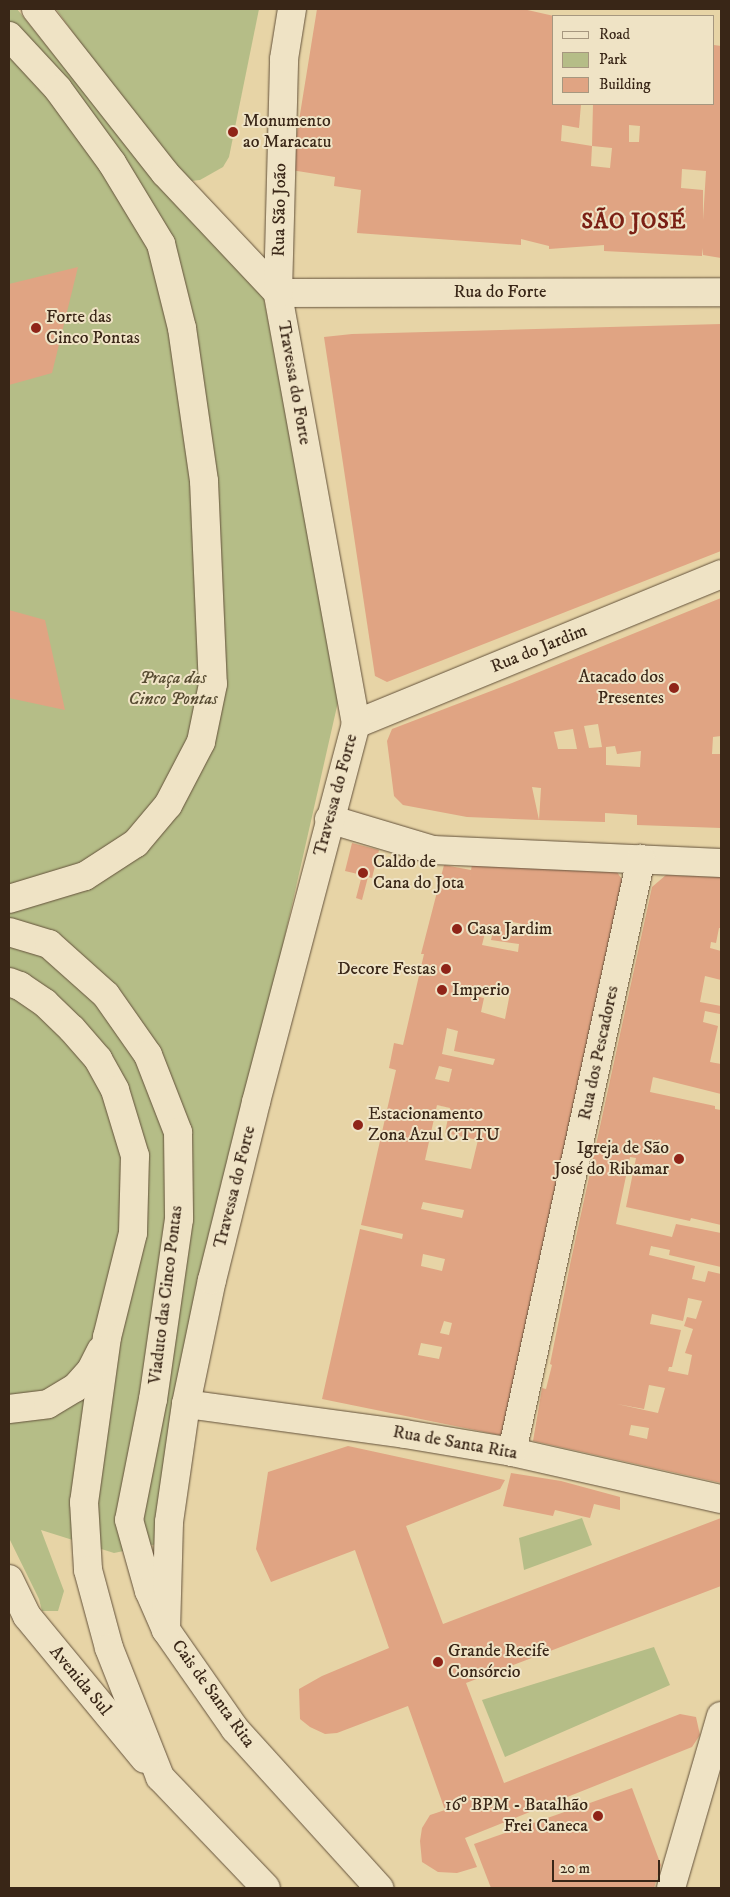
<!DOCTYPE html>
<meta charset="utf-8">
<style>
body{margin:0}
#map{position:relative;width:730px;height:1897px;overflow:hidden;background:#e7d4a6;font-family:"IM FELL DW Pica",serif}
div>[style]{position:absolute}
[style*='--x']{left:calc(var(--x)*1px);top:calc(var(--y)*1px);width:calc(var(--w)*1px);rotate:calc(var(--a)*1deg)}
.green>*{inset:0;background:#b5bd87}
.building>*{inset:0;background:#e0a483}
.roads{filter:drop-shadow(0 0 1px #64523b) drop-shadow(0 0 1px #64523b)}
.street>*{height:28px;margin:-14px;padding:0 14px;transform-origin:14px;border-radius:14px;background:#efe3c5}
.secondary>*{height:28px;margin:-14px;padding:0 14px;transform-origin:14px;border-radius:14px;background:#efe3c5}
.dots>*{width:14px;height:14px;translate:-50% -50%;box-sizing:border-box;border:2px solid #efe3c5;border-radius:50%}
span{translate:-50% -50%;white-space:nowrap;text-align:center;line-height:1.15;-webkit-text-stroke:4px #efe3c5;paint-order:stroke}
.poi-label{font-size:18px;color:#392617}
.left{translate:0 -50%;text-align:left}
.right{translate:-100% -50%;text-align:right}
.street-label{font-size:18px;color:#392617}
.park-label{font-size:18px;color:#584c33;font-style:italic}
.district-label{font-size:22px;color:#7a1f14;font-weight:700;letter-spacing:1px}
.frame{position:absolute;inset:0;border:10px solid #392617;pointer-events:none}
.legend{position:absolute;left:552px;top:15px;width:162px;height:90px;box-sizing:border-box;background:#efe3c5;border:1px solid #a6977f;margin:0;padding:6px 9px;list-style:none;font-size:15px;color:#392617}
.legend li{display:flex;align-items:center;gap:10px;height:25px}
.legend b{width:25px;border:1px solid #a6977f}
.scale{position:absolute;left:552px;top:1860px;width:108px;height:22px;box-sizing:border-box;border:2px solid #392617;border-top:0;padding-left:6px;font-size:15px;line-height:18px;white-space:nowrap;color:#392617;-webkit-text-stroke:4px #efe3c5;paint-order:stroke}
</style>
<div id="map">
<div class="green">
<div style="clip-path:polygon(9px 9px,17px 9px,111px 126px,263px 294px,340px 693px,165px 1465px,162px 1543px,114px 1553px,41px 1530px,64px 1591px,58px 1611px,42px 1611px,39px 1599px,9px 1538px)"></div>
<div style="clip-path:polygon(56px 9px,259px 9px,229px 157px,223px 167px,200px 180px,191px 181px,174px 173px)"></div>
<div style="clip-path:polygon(582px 1518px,592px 1545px,524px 1570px,519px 1538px)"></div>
<div style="clip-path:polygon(654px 1647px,670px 1685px,505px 1757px,482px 1700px)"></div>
</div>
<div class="building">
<div style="clip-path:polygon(evenodd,317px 9px,523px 9px,554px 16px,554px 104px,581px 104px,579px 128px,562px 125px,561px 141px,592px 146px,591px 166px,610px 168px,612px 148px,592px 146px,593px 104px,714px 104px,714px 45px,721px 46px,721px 258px,703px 255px,702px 248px,702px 256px,604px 251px,604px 245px,549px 249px,549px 246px,521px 239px,521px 245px,357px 233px,361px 190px,334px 186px,335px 177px,291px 170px,317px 9px,629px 125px,640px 126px,639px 142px,629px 142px,629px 125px,317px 9px,682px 169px,706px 171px,703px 220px,703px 190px,681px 188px,682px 169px)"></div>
<div style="clip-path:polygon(78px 267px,52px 373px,9px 385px,9px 284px)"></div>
<div style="clip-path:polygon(721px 324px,721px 551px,387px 682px,375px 676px,324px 337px,352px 334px)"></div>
<div style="clip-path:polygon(evenodd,721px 598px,721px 736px,713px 737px,712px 754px,721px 754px,721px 828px,637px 825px,637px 815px,605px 813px,605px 822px,539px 820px,541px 788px,532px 787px,539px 820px,467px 817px,403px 805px,394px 796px,387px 741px,392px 729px,512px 683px,721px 598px,598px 724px,602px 747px,589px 748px,584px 726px,598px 724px,721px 598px,573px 729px,577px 749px,558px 749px,554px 732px,573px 729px,721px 598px,615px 746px,617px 754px,641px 751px,640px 767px,606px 765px,606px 747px,615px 746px)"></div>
<div style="clip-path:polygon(9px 610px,45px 620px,65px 710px,9px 698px)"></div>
<div style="clip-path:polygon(352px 843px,379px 850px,372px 878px,368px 877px,362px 900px,356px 898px,362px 875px,345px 871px)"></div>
<div style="clip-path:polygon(evenodd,472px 864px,617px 872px,623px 881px,504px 1436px,322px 1399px,360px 1229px,402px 1239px,403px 1234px,361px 1225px,396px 1070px,389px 1068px,394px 1043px,403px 1045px,424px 954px,421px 954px,444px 865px,471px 870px,472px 864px,508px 921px,537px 927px,536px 934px,506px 929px,508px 921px,472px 864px,487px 925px,494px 927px,491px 940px,519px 944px,518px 952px,482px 945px,487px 925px,472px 864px,469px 986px,510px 993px,505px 1019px,481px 1012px,484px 998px,467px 994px,469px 986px,472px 864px,447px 1028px,458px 1031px,454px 1051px,495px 1059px,493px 1065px,442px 1054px,447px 1028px,472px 864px,439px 1066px,452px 1069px,449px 1082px,435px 1079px,439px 1066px,472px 864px,437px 1105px,450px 1108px,445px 1133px,478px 1140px,471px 1169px,425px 1160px,437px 1105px,472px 864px,423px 1202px,464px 1210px,462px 1218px,421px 1209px,423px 1202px,472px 864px,423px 1254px,445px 1259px,442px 1271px,421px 1266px,423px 1254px,472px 864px,444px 1321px,452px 1323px,449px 1335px,440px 1333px,444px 1321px,472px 864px,421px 1343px,442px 1347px,439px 1359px,418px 1355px,421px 1343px)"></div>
<div style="clip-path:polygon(evenodd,666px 875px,721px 877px,721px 928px,719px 928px,716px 943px,711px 942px,710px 948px,721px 951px,721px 980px,705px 976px,700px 1002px,721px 1006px,720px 1014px,705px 1011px,703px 1022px,718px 1026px,710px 1062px,721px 1064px,721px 1094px,653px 1077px,650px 1092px,715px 1106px,715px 1109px,721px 1110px,721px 1225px,691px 1218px,690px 1221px,626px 1207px,636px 1158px,630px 1157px,616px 1224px,672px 1237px,676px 1224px,721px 1233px,721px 1267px,669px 1255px,670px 1250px,651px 1246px,649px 1255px,695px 1266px,692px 1279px,705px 1282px,708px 1271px,721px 1274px,721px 1483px,533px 1441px,542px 1388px,546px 1389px,552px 1365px,550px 1364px,571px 1260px,652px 887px,666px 875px,688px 1298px,702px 1301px,696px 1319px,687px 1317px,684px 1326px,693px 1329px,685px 1353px,692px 1355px,688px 1375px,668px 1371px,669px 1367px,672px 1367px,681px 1330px,650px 1324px,652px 1314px,683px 1321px,688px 1298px,666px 875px,649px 1385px,665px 1388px,658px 1413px,617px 1404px,644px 1409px,649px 1385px,666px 875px,631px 1425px,649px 1428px,647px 1439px,629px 1435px,631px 1425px)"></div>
<div style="clip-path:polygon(348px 1446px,505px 1480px,500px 1489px,406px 1526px,443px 1624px,721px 1518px,721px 1586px,466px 1683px,504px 1783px,680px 1714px,696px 1717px,700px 1735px,692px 1747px,465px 1838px,477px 1867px,457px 1873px,438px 1872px,422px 1862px,420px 1841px,422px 1828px,430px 1815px,445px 1810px,408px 1706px,337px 1733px,325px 1734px,310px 1727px,300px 1719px,299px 1689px,322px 1676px,389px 1648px,355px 1550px,271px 1582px,256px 1549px,268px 1472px)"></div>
<div style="clip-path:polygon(511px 1473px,561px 1481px,620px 1497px,620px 1510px,594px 1504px,590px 1518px,555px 1510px,553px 1516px,503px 1506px)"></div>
<div style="clip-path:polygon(632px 1788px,661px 1865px,654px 1888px,491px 1888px,474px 1844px)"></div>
</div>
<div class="roads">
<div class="street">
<div style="--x:278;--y:293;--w:443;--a:-0.1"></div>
<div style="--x:356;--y:724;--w:395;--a:-22.3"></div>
<div style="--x:329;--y:819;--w:109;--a:16.6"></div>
<div style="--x:433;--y:850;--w:288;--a:2.6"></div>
<div style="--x:186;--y:1404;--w:221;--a:7.8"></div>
<div style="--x:405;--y:1434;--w:109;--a:9.5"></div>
<div style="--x:512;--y:1452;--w:214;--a:12.7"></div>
<div style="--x:512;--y:1452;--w:607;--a:-77.73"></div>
<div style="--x:671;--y:1888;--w:179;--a:-73.8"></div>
</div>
<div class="secondary">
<div style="--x:36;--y:9;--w:209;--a:51.8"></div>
<div style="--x:165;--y:173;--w:165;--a:46.7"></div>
<div style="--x:9;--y:36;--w:72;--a:47.2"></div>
<div style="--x:58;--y:89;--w:92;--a:53.9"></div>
<div style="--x:112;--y:163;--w:95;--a:58.8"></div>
<div style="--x:161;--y:244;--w:87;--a:76"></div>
<div style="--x:182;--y:328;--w:155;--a:81.8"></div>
<div style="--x:204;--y:481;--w:203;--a:87.5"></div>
<div style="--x:213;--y:684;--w:59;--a:101.7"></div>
<div style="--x:201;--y:742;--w:71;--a:117.6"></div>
<div style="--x:168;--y:805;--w:50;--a:130.1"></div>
<div style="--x:136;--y:843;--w:61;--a:147.1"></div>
<div style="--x:85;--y:876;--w:79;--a:163.2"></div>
<div style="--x:9;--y:932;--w:42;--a:16.7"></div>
<div style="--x:49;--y:944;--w:76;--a:41.8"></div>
<div style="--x:106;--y:995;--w:73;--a:55"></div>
<div style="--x:148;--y:1055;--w:83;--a:68.7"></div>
<div style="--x:178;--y:1132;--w:87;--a:89.3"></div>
<div style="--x:179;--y:1219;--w:182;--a:98.2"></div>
<div style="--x:153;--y:1399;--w:123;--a:101.2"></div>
<div style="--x:129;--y:1520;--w:74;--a:74.3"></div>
<div style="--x:149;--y:1591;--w:43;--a:66.4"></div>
<div style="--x:166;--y:1630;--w:121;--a:55.1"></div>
<div style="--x:235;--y:1729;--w:215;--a:47.8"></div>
<div style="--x:9;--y:982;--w:12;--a:20"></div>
<div style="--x:20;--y:986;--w:30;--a:34"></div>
<div style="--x:45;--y:1003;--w:37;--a:44"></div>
<div style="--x:72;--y:1029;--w:40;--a:49"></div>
<div style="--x:98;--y:1059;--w:35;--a:61"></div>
<div style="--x:115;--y:1090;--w:69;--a:73.1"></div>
<div style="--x:135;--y:1156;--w:77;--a:91.5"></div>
<div style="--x:133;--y:1233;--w:107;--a:104"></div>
<div style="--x:107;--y:1337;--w:167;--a:97.9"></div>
<div style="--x:84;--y:1502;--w:68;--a:86.6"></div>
<div style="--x:88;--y:1570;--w:81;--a:74.9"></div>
<div style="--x:109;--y:1648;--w:139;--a:68.4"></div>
<div style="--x:160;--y:1777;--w:153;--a:46.3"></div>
<div style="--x:9;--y:1409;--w:39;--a:-7"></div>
<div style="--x:48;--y:1404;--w:31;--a:-31"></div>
<div style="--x:75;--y:1388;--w:24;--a:-48"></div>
<div style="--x:91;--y:1370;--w:22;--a:-63"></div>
<div style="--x:9;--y:1579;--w:41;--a:64.1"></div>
<div style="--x:27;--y:1616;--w:185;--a:50.5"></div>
<div style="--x:166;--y:1630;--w:108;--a:-88.4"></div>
<div style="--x:169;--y:1522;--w:119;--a:-81.8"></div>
<div style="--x:186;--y:1404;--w:127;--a:-78.2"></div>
<div style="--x:212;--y:1280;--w:183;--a:-76.1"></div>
<div style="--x:256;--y:1102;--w:391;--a:-75.2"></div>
<div style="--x:356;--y:724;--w:438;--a:-100.3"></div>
<div style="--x:278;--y:293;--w:234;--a:-88.5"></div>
<div style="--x:284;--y:59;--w:51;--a:-80.9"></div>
</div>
</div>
<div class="dots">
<div style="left:233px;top:132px;background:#8f2418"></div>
<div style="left:36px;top:328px;background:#8f2418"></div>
<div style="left:674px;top:688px;background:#8f2418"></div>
<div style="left:363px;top:873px;background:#8f2418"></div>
<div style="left:457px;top:929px;background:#8f2418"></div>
<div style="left:446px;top:969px;background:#8f2418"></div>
<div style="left:442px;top:990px;background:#8f2418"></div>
<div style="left:358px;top:1125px;background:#8f2418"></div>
<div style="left:679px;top:1159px;background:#8f2418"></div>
<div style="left:438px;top:1662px;background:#8f2418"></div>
<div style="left:598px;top:1816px;background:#8f2418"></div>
</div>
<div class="poi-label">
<span class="left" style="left:243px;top:132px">Monumento<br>ao Maracatu</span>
<span class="left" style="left:46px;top:328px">Forte das<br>Cinco Pontas</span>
<span class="right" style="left:664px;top:688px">Atacado dos<br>Presentes</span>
<span class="left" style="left:373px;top:873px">Caldo de<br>Cana do Jota</span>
<span class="left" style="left:467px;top:929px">Casa Jardim</span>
<span class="right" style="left:436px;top:969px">Decore Festas</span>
<span class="left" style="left:452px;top:990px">Imperio</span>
<span class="left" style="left:368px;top:1125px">Estacionamento<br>Zona Azul CTTU</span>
<span class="right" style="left:669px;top:1159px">Igreja de São<br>José do Ribamar</span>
<span class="left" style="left:448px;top:1662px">Grande Recife<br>Consórcio</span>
<span class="right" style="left:588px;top:1816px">16º BPM - Batalhão<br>Frei Caneca</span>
</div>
<div class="street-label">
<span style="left:280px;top:210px;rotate:-89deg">Rua São João</span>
<span style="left:500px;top:292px">Rua do Forte</span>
<span style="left:294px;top:383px;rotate:80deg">Travessa do Forte</span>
<span style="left:539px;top:649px;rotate:-22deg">Rua do Jardim</span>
<span style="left:336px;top:795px;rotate:-75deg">Travessa do Forte</span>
<span style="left:599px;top:1053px;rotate:-78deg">Rua dos Pescadores</span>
<span style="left:235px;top:1187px;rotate:-76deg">Travessa do Forte</span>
<span style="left:166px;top:1295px;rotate:-83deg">Viaduto das Cinco Pontas</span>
<span style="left:455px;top:1443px;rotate:10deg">Rua de Santa Rita</span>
<span style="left:80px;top:1681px;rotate:50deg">Avenida Sul</span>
<span style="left:213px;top:1694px;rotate:54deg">Cais de Santa Rita</span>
</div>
<div class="park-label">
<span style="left:173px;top:689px">Praça das<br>Cinco Pontas</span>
</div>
<div class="district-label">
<span style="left:634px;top:222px">SÃO JOSÉ</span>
</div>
<div class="frame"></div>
<ul class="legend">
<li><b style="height:6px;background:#efe3c5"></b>Road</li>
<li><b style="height:14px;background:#b5bd87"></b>Park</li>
<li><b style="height:14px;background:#e0a483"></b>Building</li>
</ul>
<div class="scale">20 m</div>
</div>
